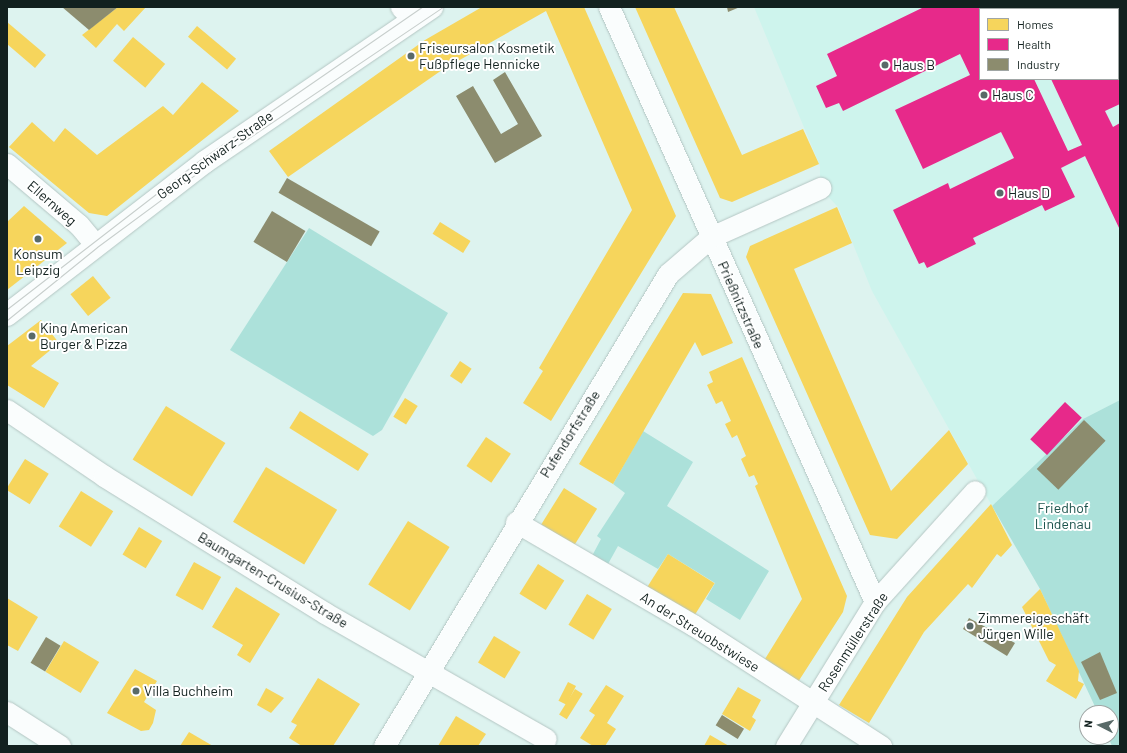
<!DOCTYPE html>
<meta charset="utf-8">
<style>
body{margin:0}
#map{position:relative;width:1127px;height:753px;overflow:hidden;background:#ddf3ef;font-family:Barlow,sans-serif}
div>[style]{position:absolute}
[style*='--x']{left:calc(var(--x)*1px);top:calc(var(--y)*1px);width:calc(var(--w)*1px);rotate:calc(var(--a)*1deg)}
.built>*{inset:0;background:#cef4ed}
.green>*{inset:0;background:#ace1da}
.homes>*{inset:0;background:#f6d55c;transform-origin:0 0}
.health>*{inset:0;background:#e7298a;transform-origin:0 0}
.industry>*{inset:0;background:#8c8c6e;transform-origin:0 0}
.roads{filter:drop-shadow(0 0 1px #b4c6c3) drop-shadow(0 0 1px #b4c6c3)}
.street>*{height:21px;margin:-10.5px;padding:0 10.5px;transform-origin:10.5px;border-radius:10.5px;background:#fafdfd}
.secondary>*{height:22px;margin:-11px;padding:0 11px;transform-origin:11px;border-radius:11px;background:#fafdfd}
.tram>*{height:1px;margin:-0.5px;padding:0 0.5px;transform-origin:0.5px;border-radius:0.5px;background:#c7cecc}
.dots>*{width:11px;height:11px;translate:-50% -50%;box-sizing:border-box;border:2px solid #fff;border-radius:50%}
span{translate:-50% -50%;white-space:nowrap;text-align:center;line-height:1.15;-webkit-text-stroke:4px #fff;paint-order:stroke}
.poi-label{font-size:14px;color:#12211f}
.left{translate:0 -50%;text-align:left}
.street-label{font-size:14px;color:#12211f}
.park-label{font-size:14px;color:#1b524b}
.frame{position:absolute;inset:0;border:8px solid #12211f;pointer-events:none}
.legend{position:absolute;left:979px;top:8px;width:140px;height:72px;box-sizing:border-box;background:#fff;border:1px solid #a0a6a5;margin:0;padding:5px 7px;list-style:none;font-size:12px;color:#12211f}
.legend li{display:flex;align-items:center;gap:8px;height:20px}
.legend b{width:20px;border:1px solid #a0a6a5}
.north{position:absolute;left:1079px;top:705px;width:40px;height:40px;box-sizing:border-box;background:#fff;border:1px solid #a0a6a5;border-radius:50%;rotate:276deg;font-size:11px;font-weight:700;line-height:16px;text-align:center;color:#12211f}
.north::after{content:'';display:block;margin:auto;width:14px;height:18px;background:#596a68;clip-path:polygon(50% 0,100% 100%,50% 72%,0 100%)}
</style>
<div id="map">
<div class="built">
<div style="clip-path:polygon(evenodd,754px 7px,1120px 7px,1120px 400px,1083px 419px,992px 506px,872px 291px,838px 207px,820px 188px,820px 166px,754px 7px,980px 9px,1118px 9px,1118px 79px,980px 79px,980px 9px)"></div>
</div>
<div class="green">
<div style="clip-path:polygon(309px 228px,448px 313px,382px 430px,373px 436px,230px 350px)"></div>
<div style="clip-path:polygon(1120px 400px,1120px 746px,1112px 746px,1108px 737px,1111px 737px,1111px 713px,1098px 713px,1040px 589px,992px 506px,1083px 419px)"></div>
<div style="clip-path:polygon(643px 431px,693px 462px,667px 506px,769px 571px,740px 620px,706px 599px,715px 583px,668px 554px,658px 569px,618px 546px,608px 564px,592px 556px,601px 539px,597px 536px,625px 493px,613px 484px)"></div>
</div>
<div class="homes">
<div style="clip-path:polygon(118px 7px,146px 7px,124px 31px,117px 24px,96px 48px,82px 35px)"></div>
<div style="clip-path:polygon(482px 7px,584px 7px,676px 216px,551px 421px,523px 403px,543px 371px,539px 368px,632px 210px,546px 11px,442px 70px,288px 177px,269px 151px,425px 40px)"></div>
<div style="clip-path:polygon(635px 7px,674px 7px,742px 155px,803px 129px,819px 164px,732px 202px,720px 198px)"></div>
<div style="clip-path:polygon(7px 22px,46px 55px,35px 68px,7px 44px)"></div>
<div style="left:197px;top:26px;width:51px;height:14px;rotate:40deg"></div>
<div style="left:133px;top:37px;width:42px;height:31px;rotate:40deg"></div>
<div style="clip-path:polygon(202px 82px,239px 111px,107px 216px,89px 213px,9px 147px,32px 122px,54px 142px,65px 128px,97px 155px,163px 106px,173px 115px)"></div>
<div style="clip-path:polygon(24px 206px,67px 243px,7px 290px,7px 222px)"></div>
<div style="clip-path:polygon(837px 207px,852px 243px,794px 269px,891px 491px,949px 430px,968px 464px,897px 539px,870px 535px,746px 257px,750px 246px)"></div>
<div style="left:440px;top:222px;width:36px;height:14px;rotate:32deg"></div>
<div style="left:93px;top:276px;width:28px;height:29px;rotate:51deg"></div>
<div style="clip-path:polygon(683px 293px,711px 294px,733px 343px,702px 356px,695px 342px,613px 484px,579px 464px)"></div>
<div style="clip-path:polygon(41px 320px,59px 343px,31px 366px,59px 383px,44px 408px,7px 385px,7px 346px)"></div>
<div style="clip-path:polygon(742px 357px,847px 596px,843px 612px,798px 682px,765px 659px,802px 599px,755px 486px,758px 484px,754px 475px,749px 477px,741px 459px,746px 456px,737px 435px,732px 438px,725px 424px,731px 421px,722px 401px,716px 404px,707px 385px,713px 382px,709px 372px)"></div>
<div style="left:460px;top:361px;width:14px;height:18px;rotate:34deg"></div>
<div style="left:405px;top:398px;width:15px;height:22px;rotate:32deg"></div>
<div style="left:166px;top:406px;width:70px;height:63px;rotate:32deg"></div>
<div style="left:300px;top:411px;width:81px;height:20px;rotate:32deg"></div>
<div style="left:486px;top:437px;width:30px;height:35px;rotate:34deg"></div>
<div style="left:25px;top:459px;width:28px;height:36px;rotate:32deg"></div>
<div style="left:266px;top:467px;width:83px;height:64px;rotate:31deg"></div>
<div style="left:564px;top:488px;width:39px;height:43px;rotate:32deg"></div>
<div style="left:81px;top:491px;width:38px;height:42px;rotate:32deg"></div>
<div style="clip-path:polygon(991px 504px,1012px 545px,1001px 557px,997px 554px,972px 588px,968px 584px,924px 632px,869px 723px,839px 705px,907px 597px)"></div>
<div style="left:408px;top:521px;width:49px;height:75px;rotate:32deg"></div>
<div style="left:139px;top:527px;width:27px;height:32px;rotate:31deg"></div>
<div style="left:668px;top:554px;width:55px;height:39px;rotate:32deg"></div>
<div style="left:194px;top:562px;width:31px;height:38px;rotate:29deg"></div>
<div style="left:538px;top:564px;width:31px;height:35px;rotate:32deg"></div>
<div style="clip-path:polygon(236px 587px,280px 614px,250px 663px,237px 655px,243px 645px,212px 627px)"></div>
<div style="clip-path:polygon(1040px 589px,1079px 671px,1078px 681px,1084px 684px,1076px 699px,1046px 681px,1056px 665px,1049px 661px,1022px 607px)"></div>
<div style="left:587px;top:594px;width:29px;height:36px;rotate:31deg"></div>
<div style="clip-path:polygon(7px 598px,38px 617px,18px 651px,7px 645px)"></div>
<div style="left:494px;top:636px;width:31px;height:31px;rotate:31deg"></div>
<div style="left:64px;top:641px;width:41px;height:36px;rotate:31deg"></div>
<div style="clip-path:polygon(135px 669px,157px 681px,144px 702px,156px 710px,153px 723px,149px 730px,141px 731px,107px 713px)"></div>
<div style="clip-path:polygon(318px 678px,360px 704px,333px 746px,302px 746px,289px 738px,297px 725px,291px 722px)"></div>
<div style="left:568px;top:682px;width:9px;height:21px;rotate:27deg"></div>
<div style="clip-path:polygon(606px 685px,624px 696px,607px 723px,616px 729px,605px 746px,593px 746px,580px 738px,595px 715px,589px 711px)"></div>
<div style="clip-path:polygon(738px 687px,761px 700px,752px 717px,756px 720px,750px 731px,722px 714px)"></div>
<div style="clip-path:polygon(266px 688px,284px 698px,271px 713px,257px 705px)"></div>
<div style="left:575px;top:689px;width:9px;height:30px;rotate:32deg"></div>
<div style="clip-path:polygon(456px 716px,486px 734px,478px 746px,438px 746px)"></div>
<div style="clip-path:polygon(189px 732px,213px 746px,180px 746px)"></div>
<div style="clip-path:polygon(710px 735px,729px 746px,704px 746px)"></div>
</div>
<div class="health">
<div style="clip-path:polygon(924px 7px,999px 7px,980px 9px,980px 79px,1034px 79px,1068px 151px,1082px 145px,1051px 79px,1118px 79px,1120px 32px,1120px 104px,1105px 111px,1113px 127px,1120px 123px,1120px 230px,1085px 156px,1061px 168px,1075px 197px,1045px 211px,1042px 205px,973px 238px,976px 244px,927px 268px,924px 262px,919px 264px,893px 210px,948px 183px,950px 189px,1014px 158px,1001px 132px,923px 169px,895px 110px,970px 75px,960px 54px,843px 111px,839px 103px,826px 108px,816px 86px,837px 76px,827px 54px)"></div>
<div style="left:1016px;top:7px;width:86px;height:2px"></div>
<div style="left:1065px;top:402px;width:23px;height:51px;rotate:43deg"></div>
</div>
<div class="industry">
<div style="clip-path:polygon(62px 7px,118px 7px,89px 30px)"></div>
<div style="clip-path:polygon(727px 7px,740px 7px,728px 12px)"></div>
<div style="clip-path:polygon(505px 72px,542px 136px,495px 163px,456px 96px,473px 86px,501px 134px,518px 124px,493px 80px)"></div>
<div style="left:287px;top:178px;width:107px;height:17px;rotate:30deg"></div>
<div style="left:272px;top:211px;width:39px;height:36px;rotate:31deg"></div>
<div style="left:1084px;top:420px;width:30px;height:68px;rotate:44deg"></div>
<div style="clip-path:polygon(969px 618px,1015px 643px,1007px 656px,963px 629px)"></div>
<div style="left:46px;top:637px;width:17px;height:30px;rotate:31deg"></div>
<div style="clip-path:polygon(1100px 652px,1117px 693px,1100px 700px,1081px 662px)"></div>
<div style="left:722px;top:715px;width:26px;height:12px;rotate:32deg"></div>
</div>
<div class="roads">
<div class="street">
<div style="--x:401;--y:7;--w:16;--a:45"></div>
<div style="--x:609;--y:7;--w:652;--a:65.91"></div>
<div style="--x:7;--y:164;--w:94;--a:40.3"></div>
<div style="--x:79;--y:225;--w:25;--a:50"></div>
<div style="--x:7;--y:410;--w:117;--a:34.2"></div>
<div style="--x:104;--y:476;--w:260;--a:31.8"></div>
<div style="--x:325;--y:613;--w:254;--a:29.7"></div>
<div style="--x:516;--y:522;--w:205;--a:30.2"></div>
<div style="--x:693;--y:625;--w:224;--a:32.8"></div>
<div style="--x:7;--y:712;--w:63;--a:32.7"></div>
<div style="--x:384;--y:746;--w:551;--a:-58.96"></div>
<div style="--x:668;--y:274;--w:57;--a:-40.7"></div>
<div style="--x:711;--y:237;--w:120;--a:-24.2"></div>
<div style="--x:786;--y:746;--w:169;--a:-58.3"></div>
<div style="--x:875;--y:602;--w:149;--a:-48"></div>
</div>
<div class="secondary">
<div style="--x:7;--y:315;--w:250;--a:-37.7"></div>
<div style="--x:205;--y:162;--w:275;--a:-34.3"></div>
</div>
</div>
<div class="tram">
<div style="--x:7;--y:309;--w:240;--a:-37.7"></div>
<div style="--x:197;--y:162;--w:273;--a:-34.6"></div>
<div style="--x:7;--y:320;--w:116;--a:-39"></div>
<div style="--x:97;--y:247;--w:137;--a:-36.4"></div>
<div style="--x:207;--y:166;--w:285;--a:-34"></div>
</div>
<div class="dots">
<div style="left:411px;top:56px;background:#596a68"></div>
<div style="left:885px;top:65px;background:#596a68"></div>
<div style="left:984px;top:95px;background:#596a68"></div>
<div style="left:1000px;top:193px;background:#596a68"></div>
<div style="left:38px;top:239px;background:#596a68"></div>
<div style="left:32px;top:336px;background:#596a68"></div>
<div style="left:970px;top:626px;background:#596a68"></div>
<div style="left:136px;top:691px;background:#596a68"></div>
</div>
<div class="poi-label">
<span class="left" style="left:419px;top:56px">Friseursalon Kosmetik<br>Fußpflege Hennicke</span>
<span class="left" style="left:893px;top:65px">Haus B</span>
<span class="left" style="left:992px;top:95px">Haus C</span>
<span class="left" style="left:1008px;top:193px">Haus D</span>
<span style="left:38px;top:262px">Konsum<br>Leipzig</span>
<span class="left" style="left:40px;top:336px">King American<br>Burger &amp; Pizza</span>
<span class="left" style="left:978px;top:626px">Zimmereigeschäft<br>Jürgen Wille</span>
<span class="left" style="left:144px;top:691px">Villa Buchheim</span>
</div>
<div class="street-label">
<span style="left:215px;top:155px;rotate:-36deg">Georg-Schwarz-Straße</span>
<span style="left:52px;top:203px;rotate:41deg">Ellernweg</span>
<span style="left:741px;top:305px;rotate:66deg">Prießnitzstraße</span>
<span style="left:570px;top:434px;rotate:-58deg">Pufendorfstraße</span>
<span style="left:273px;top:580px;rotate:31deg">Baumgarten-Crusius-Straße</span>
<span style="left:700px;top:632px;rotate:32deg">An der Streuobstwiese</span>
<span style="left:853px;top:642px;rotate:-57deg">Rosenmüllerstraße</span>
</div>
<div class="park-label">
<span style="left:1063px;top:516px">Friedhof<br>Lindenau</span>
</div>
<div class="frame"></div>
<ul class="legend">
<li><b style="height:11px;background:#f6d55c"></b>Homes</li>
<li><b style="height:11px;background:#e7298a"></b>Health</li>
<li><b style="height:11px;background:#8c8c6e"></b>Industry</li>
</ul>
<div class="north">N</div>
</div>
